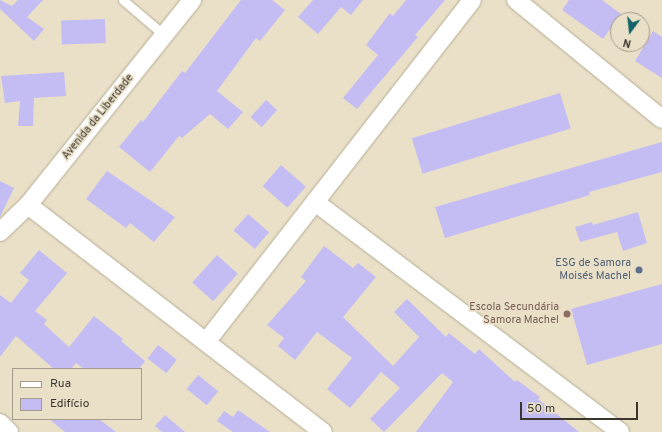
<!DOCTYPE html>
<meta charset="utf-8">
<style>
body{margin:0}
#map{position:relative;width:662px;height:432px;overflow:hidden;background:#eae0c8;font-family:Overpass,sans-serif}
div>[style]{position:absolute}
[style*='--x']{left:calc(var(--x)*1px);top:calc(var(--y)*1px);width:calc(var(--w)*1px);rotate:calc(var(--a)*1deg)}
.building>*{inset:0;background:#c4bdf4;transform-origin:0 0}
.roads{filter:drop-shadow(0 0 1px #b5ac95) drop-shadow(0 0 1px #b5ac95)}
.service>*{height:9px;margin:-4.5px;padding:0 4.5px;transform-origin:4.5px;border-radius:4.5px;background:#fff}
.minor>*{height:18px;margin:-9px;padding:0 9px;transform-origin:9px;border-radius:9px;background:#fff}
.dots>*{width:11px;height:11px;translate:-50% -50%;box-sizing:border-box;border:2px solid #eae0c8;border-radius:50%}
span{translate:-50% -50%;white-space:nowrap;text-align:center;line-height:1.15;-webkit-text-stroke:3.5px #eae0c8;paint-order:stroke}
.street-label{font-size:11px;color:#3a362d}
.service-label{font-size:11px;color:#4e5e75}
.right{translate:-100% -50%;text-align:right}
.education-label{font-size:11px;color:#785e54}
.legend{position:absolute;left:12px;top:368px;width:130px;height:52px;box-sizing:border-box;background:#eae0c8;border:1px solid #a49c8a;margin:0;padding:5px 7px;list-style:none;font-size:12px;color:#3a362d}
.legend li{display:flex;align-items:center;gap:8px;height:20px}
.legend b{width:20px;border:1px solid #a49c8a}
.north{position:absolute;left:610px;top:12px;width:40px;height:40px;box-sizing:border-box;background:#eae0c8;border:1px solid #a49c8a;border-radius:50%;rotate:195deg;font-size:11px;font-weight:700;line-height:16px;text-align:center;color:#3a362d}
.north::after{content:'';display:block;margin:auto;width:14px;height:18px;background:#136368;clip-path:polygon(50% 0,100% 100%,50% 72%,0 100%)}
.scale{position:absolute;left:520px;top:402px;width:118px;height:18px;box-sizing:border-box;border:2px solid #3a362d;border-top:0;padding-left:5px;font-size:12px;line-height:14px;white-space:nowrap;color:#3a362d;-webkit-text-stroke:3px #eae0c8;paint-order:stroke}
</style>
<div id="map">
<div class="building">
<div style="clip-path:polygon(0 0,12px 6px,18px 0,43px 0,27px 17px,44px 29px,34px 41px,0 9px)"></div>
<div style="clip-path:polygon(241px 0,272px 0,285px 10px,260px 41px,256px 38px,217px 91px,243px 112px,228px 129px,210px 114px,182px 138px,179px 136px,150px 172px,119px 147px,141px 120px,143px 122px,182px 71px,185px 73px)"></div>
<div style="clip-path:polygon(313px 0,363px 0,351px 15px,341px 7px,318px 34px,298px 17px)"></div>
<div style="clip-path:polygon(406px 0,445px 0,415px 35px,418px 37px,357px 109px,343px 98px,378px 55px,366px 45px,390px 13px,393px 16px)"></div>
<div style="clip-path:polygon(569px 0,602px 0,621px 14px,603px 39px,562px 10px)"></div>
<div style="left:105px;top:19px;width:24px;height:44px;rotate:88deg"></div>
<div style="clip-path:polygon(653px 31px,662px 37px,662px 78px,635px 61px)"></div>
<div style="clip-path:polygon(64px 72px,66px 96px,34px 98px,33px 126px,18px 126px,20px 101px,5px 103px,1px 76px)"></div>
<div style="left:560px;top:93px;width:37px;height:155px;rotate:73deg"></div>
<div style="left:266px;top:100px;width:15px;height:23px;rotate:42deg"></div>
<div style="clip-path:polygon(662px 142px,662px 172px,589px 192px,590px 195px,445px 238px,435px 207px)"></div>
<div style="left:281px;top:165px;width:33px;height:28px;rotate:41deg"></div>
<div style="clip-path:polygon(107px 171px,175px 217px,154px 242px,130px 223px,126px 228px,86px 199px)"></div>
<div style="clip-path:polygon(0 181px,14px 188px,0 217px)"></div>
<div style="clip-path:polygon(638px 212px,647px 243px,623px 251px,617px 232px,580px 242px,575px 227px,592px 222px,593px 225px)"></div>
<div style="left:248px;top:214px;width:28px;height:22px;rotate:41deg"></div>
<div style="clip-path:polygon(324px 246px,353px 268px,358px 263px,376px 277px,343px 317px,393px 366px,419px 337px,394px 312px,407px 299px,446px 337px,449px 333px,475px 354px,479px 349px,515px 382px,517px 380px,540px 397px,538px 399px,579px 432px,416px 432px,453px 382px,442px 373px,384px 432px,370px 419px,400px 388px,381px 372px,350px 408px,327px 389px,352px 358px,317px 332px,295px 360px,278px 346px,284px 338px,267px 325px,306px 281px,301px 277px)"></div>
<div style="clip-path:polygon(39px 250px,67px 273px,35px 311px,47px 320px,44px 324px,69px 347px,94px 316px,123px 339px,121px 341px,145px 361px,139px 369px,84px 369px,76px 363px,71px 369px,54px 369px,16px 336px,0 357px,0 295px,11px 303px,29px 280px,20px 273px)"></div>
<div style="left:217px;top:255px;width:28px;height:37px;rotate:42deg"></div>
<div style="clip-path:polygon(662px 284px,662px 344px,587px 365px,571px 309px)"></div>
<div style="left:158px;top:345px;width:24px;height:17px;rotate:38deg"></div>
<div style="left:198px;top:375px;width:26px;height:18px;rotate:39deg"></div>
<div style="clip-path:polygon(238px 410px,270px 432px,233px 432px,217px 421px,224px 411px,233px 417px)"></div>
<div style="clip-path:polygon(165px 415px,185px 432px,162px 432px,155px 426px)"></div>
<div style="clip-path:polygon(49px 419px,99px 419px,116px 432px,65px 432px)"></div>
</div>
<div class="roads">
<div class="service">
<div style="--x:123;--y:0;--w:54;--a:40.5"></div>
</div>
<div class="minor">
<div style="--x:516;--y:0;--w:188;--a:39.2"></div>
<div style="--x:315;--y:202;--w:382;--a:37"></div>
<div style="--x:28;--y:205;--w:372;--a:37.6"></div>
<div style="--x:0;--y:232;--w:39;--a:-44"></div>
<div style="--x:28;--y:205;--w:263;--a:-51.3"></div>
<div style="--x:206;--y:342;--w:433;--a:-52.1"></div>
<div style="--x:0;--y:423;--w:13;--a:45"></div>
</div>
</div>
<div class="dots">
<div style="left:639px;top:270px;background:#5c6f8a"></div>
<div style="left:567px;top:314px;background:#8d6e63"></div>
</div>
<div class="street-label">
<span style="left:98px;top:117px;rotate:-51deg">Avenida da Liberdade</span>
</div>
<div class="service-label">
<span class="right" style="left:631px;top:270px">ESG de Samora<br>Moisés Machel</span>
</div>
<div class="education-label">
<span class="right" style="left:559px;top:314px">Escola Secundária<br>Samora Machel</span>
</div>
<ul class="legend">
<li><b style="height:5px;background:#fff"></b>Rua</li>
<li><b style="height:11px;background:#c4bdf4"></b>Edifício</li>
</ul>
<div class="north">N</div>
<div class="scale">50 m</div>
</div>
